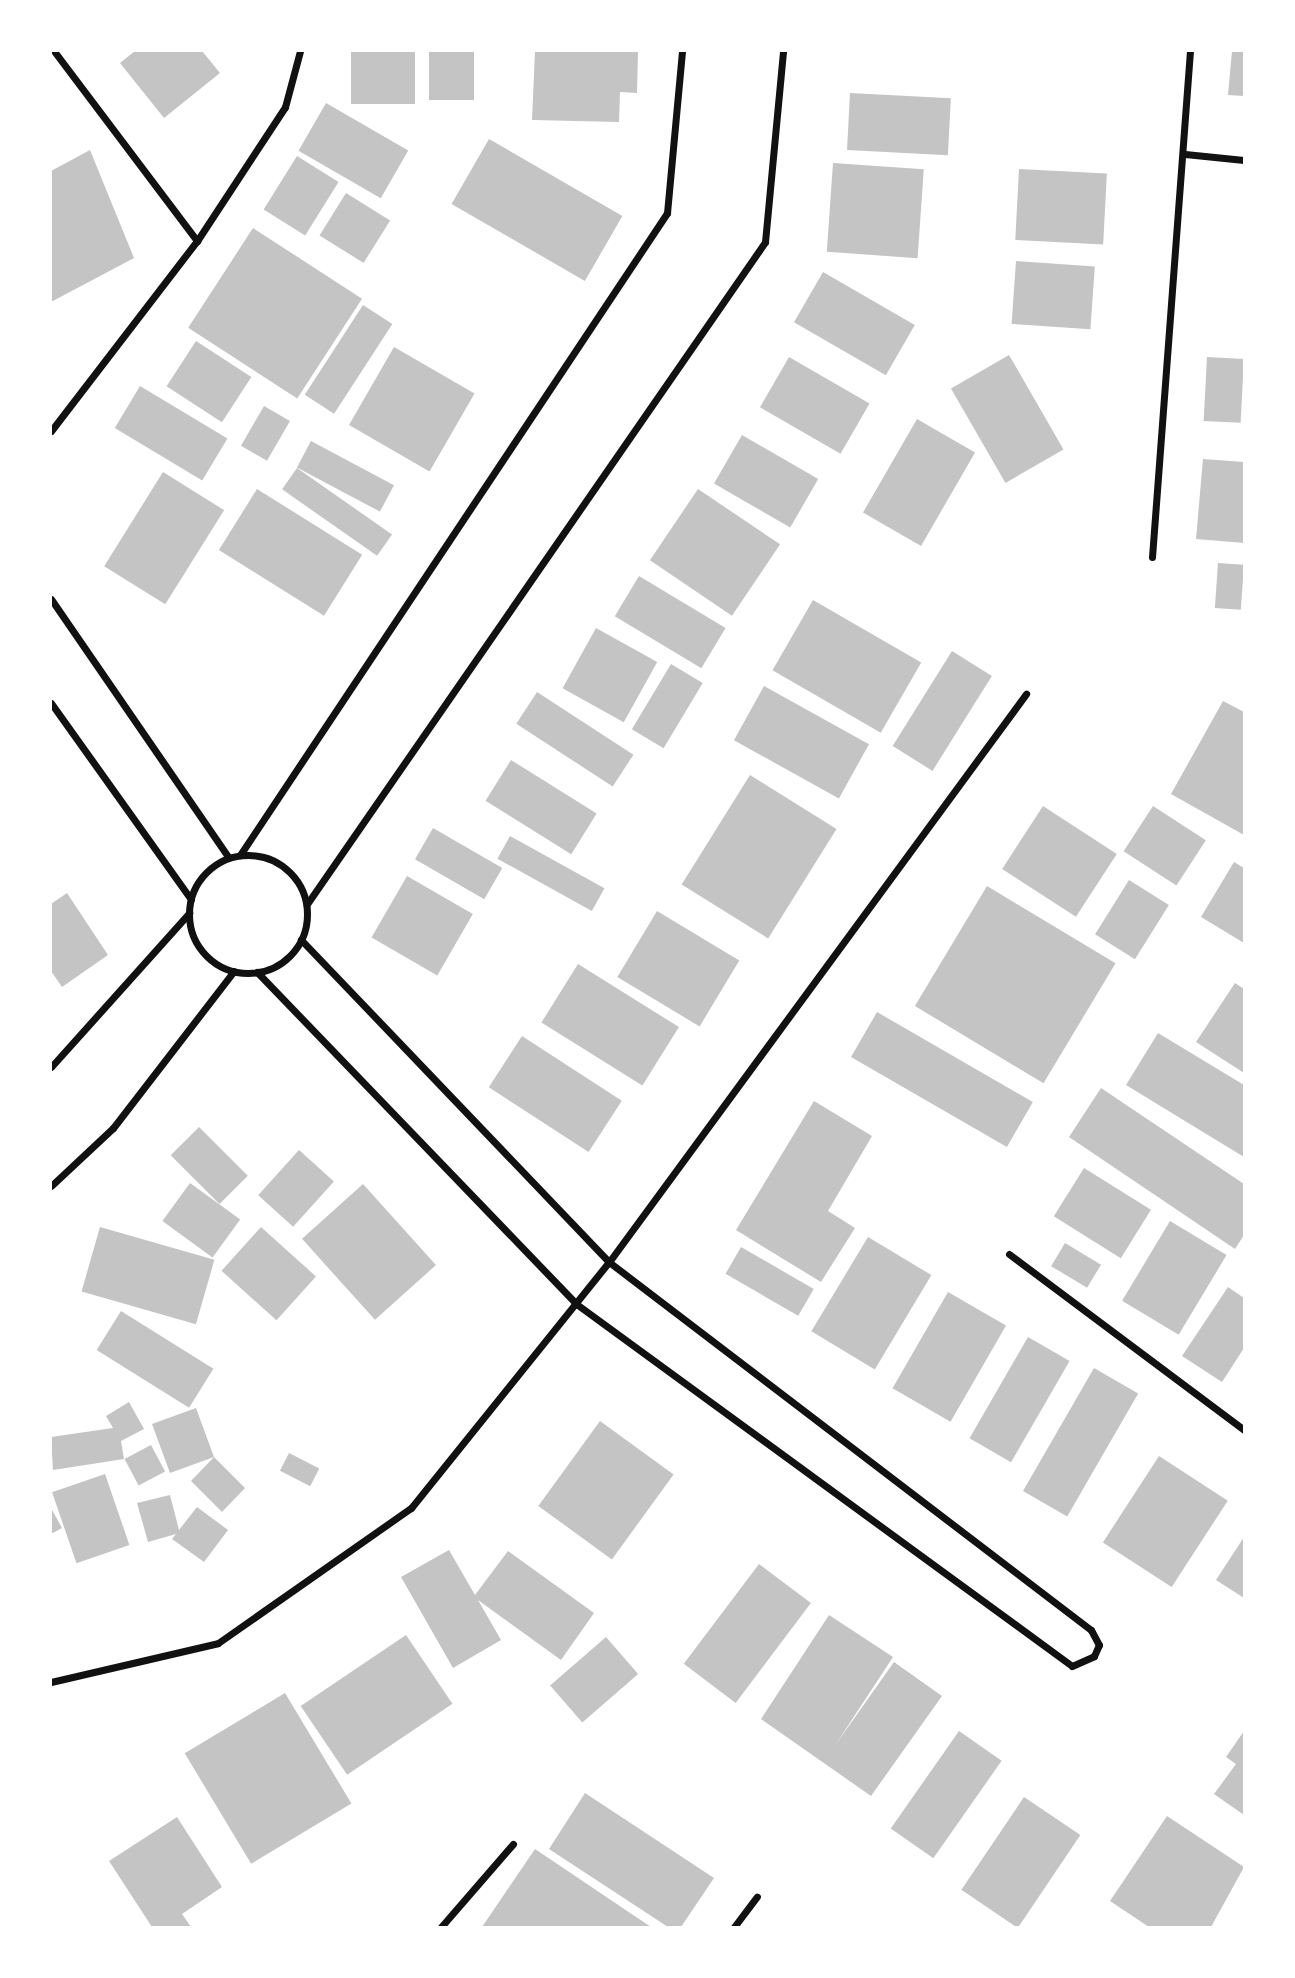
<!DOCTYPE html>
<style>
body{margin:0}
#map{position:relative;width:1295px;height:1978px;overflow:hidden;background:#fff;font-family:"Fira Sans",sans-serif}
div>[style]{position:absolute}
[style*='--x']{left:calc(var(--x)*1px);top:calc(var(--y)*1px);width:calc(var(--w)*1px);rotate:calc(var(--a)*1deg)}
.building>*{inset:0;background:#c4c4c4;transform-origin:0 0}
.minor>*{height:7px;margin:-3.5px;padding:0 3.5px;transform-origin:3.5px;border-radius:3.5px;background:#111}
.minor>.ring{margin:-3.5px;padding:0;box-sizing:content-box;background:none;border:7px solid #111;border-radius:50%}
span{translate:-50% -50%;white-space:nowrap;text-align:center;line-height:1.15;-webkit-text-stroke:6px #fff;paint-order:stroke}
.frame{position:absolute;inset:0;border:52px solid #fff;pointer-events:none}
</style>
<div id="map">
<div class="building">
<div style="clip-path:polygon(135px 51px,202px 51px,220px 73px,164px 118px,120px 63px)"></div>
<div style="left:351px;top:51px;width:64px;height:53px"></div>
<div style="left:429px;top:51px;width:45px;height:49px"></div>
<div style="clip-path:polygon(535px 51px,638px 51px,637px 93px,620px 92px,619px 122px,532px 120px)"></div>
<div style="clip-path:polygon(1232px 51px,1244px 51px,1244px 96px,1228px 95px)"></div>
<div style="left:850px;top:93px;width:101px;height:57px;rotate:3deg"></div>
<div style="left:326px;top:103px;width:95px;height:55px;rotate:30deg"></div>
<div style="left:489px;top:139px;width:154px;height:75px;rotate:30deg"></div>
<div style="clip-path:polygon(90px 150px,134px 258px,51px 302px,51px 171px)"></div>
<div style="left:297px;top:156px;width:49px;height:63px;rotate:32deg"></div>
<div style="left:833px;top:163px;width:91px;height:89px;rotate:4deg"></div>
<div style="left:1019px;top:169px;width:88px;height:71px;rotate:3deg"></div>
<div style="left:346px;top:193px;width:52px;height:50px;rotate:32deg"></div>
<div style="left:253px;top:228px;width:130px;height:119px;rotate:33deg"></div>
<div style="left:1016px;top:261px;width:79px;height:63px;rotate:4deg"></div>
<div style="left:823px;top:272px;width:106px;height:58px;rotate:30deg"></div>
<div style="left:363px;top:305px;width:35px;height:107px;rotate:33deg"></div>
<div style="left:196px;top:341px;width:66px;height:54px;rotate:33deg"></div>
<div style="left:394px;top:347px;width:93px;height:90px;rotate:30deg"></div>
<div style="left:1009px;top:355px;width:109px;height:67px;rotate:60deg"></div>
<div style="left:789px;top:357px;width:93px;height:58px;rotate:30deg"></div>
<div style="left:1207px;top:357px;width:37px;height:64px;rotate:3deg"></div>
<div style="left:140px;top:386px;width:102px;height:49px;rotate:31deg"></div>
<div style="left:264px;top:406px;width:30px;height:46px;rotate:30deg"></div>
<div style="left:917px;top:419px;width:67px;height:108px;rotate:30deg"></div>
<div style="left:742px;top:435px;width:88px;height:56px;rotate:30deg"></div>
<div style="left:311px;top:441px;width:94px;height:30px;rotate:28deg"></div>
<div style="clip-path:polygon(1203px 459px,1244px 462px,1244px 543px,1196px 539px)"></div>
<div style="left:297px;top:468px;width:116px;height:26px;rotate:35deg"></div>
<div style="left:163px;top:472px;width:72px;height:111px;rotate:32deg"></div>
<div style="left:257px;top:489px;width:124px;height:72px;rotate:32deg"></div>
<div style="left:698px;top:489px;width:99px;height:86px;rotate:34deg"></div>
<div style="left:1218px;top:563px;width:26px;height:45px;rotate:4deg"></div>
<div style="left:639px;top:576px;width:101px;height:47px;rotate:31deg"></div>
<div style="left:813px;top:600px;width:125px;height:81px;rotate:30deg"></div>
<div style="left:596px;top:628px;width:70px;height:69px;rotate:29deg"></div>
<div style="left:952px;top:651px;width:47px;height:112px;rotate:32deg"></div>
<div style="left:671px;top:664px;width:37px;height:76px;rotate:31deg"></div>
<div style="left:764px;top:686px;width:120px;height:62px;rotate:29deg"></div>
<div style="left:537px;top:692px;width:115px;height:38px;rotate:33deg"></div>
<div style="clip-path:polygon(1223px 701px,1244px 712px,1244px 835px,1171px 794px)"></div>
<div style="left:511px;top:760px;width:101px;height:48px;rotate:32deg"></div>
<div style="left:750px;top:775px;width:102px;height:129px;rotate:32deg"></div>
<div style="left:1043px;top:806px;width:88px;height:75px;rotate:33deg"></div>
<div style="left:1153px;top:806px;width:63px;height:54px;rotate:33deg"></div>
<div style="left:433px;top:828px;width:80px;height:36px;rotate:30deg"></div>
<div style="left:510px;top:836px;width:108px;height:26px;rotate:29deg"></div>
<div style="clip-path:polygon(1234px 862px,1244px 868px,1244px 943px,1201px 917px)"></div>
<div style="left:407px;top:876px;width:76px;height:71px;rotate:30deg"></div>
<div style="left:1129px;top:880px;width:47px;height:64px;rotate:32deg"></div>
<div style="left:987px;top:886px;width:150px;height:140px;rotate:31deg"></div>
<div style="clip-path:polygon(67px 893px,108px 955px,62px 987px,51px 971px,51px 904px)"></div>
<div style="left:657px;top:911px;width:96px;height:77px;rotate:31deg"></div>
<div style="left:578px;top:964px;width:119px;height:69px;rotate:32deg"></div>
<div style="clip-path:polygon(1235px 983px,1244px 989px,1244px 1073px,1196px 1042px)"></div>
<div style="left:877px;top:1012px;width:180px;height:52px;rotate:30deg"></div>
<div style="clip-path:polygon(1158px 1033px,1244px 1085px,1244px 1157px,1126px 1085px)"></div>
<div style="left:522px;top:1036px;width:119px;height:61px;rotate:33deg"></div>
<div style="clip-path:polygon(1101px 1088px,1244px 1184px,1244px 1235px,1235px 1249px,1069px 1137px)"></div>
<div style="clip-path:polygon(814px 1101px,872px 1136px,828px 1211px,855px 1228px,821px 1282px,736px 1230px)"></div>
<div style="left:199px;top:1127px;width:69px;height:40px;rotate:45deg"></div>
<div style="left:299px;top:1150px;width:47px;height:61px;rotate:42deg"></div>
<div style="left:1084px;top:1168px;width:79px;height:57px;rotate:32deg"></div>
<div style="left:190px;top:1183px;width:62px;height:47px;rotate:36deg"></div>
<div style="left:363px;top:1184px;width:109px;height:82px;rotate:48deg"></div>
<div style="left:1170px;top:1221px;width:66px;height:93px;rotate:31deg"></div>
<div style="left:100px;top:1227px;width:119px;height:67px;rotate:16deg"></div>
<div style="left:261px;top:1227px;width:74px;height:59px;rotate:42deg"></div>
<div style="left:868px;top:1237px;width:74px;height:110px;rotate:31deg"></div>
<div style="left:1065px;top:1243px;width:42px;height:27px;rotate:31deg"></div>
<div style="left:741px;top:1247px;width:84px;height:31px;rotate:30deg"></div>
<div style="clip-path:polygon(1228px 1287px,1244px 1298px,1244px 1348px,1222px 1382px,1182px 1356px)"></div>
<div style="left:948px;top:1292px;width:67px;height:111px;rotate:30deg"></div>
<div style="left:121px;top:1311px;width:109px;height:46px;rotate:32deg"></div>
<div style="left:1028px;top:1337px;width:48px;height:117px;rotate:30deg"></div>
<div style="left:1094px;top:1368px;width:51px;height:142px;rotate:30deg"></div>
<div style="clip-path:polygon(129px 1402px,144px 1429px,121px 1441px,124px 1459px,53px 1470px,51px 1437px,113px 1428px,106px 1416px)"></div>
<div style="clip-path:polygon(196px 1408px,214px 1457px,245px 1488px,222px 1512px,191px 1481px,214px 1457px,170px 1473px,152px 1424px)"></div>
<div style="left:600px;top:1421px;width:91px;height:105px;rotate:36deg"></div>
<div style="left:151px;top:1445px;width:30px;height:30px;rotate:62deg"></div>
<div style="left:289px;top:1453px;width:34px;height:20px;rotate:27deg"></div>
<div style="left:1159px;top:1456px;width:82px;height:103px;rotate:33deg"></div>
<div style="left:105px;top:1474px;width:75px;height:56px;rotate:71deg"></div>
<div style="clip-path:polygon(170px 1495px,179px 1530px,197px 1507px,228px 1530px,204px 1562px,172px 1539px,176px 1534px,148px 1542px,137px 1503px)"></div>
<div style="clip-path:polygon(51px 1508px,62px 1528px,51px 1534px)"></div>
<div style="clip-path:polygon(1244px 1537px,1244px 1598px,1216px 1580px)"></div>
<div style="clip-path:polygon(449px 1550px,475px 1595px,508px 1551px,594px 1613px,561px 1660px,478px 1600px,501px 1640px,453px 1668px,401px 1577px)"></div>
<div style="left:759px;top:1564px;width:65px;height:125px;rotate:37deg"></div>
<div style="clip-path:polygon(829px 1615px,893px 1657px,836px 1744px,894px 1662px,942px 1696px,871px 1796px,761px 1719px)"></div>
<div style="left:406px;top:1635px;width:83px;height:127px;rotate:56deg"></div>
<div style="left:606px;top:1637px;width:49px;height:74px;rotate:49deg"></div>
<div style="left:285px;top:1693px;width:129px;height:117px;rotate:59deg"></div>
<div style="left:959px;top:1731px;width:52px;height:119px;rotate:35deg"></div>
<div style="clip-path:polygon(1244px 1731px,1244px 1815px,1214px 1794px,1236px 1764px,1226px 1757px)"></div>
<div style="clip-path:polygon(585px 1793px,714px 1878px,681px 1927px,668px 1927px,549px 1849px)"></div>
<div style="left:1024px;top:1797px;width:68px;height:112px;rotate:34deg"></div>
<div style="clip-path:polygon(1167px 1816px,1244px 1867px,1211px 1927px,1149px 1927px,1110px 1901px)"></div>
<div style="clip-path:polygon(177px 1817px,222px 1887px,182px 1914px,191px 1927px,152px 1927px,109px 1861px)"></div>
<div style="clip-path:polygon(535px 1849px,651px 1927px,482px 1927px)"></div>
</div>
<div class="minor">
<div style="--x:54;--y:51;--w:238;--a:53"></div>
<div style="--x:1185;--y:154;--w:59;--a:5.8"></div>
<div style="--x:51;--y:431;--w:240;--a:-52.5"></div>
<div style="--x:197;--y:241;--w:160;--a:-56.7"></div>
<div style="--x:285;--y:107;--w:58;--a:-75"></div>
<div style="--x:1152;--y:557;--w:507;--a:-85.71"></div>
<div style="--x:51;--y:599;--w:313;--a:55.5"></div>
<div style="--x:51;--y:703;--w:241;--a:54.5"></div>
<div class="ring" style="left:189px;top:855px;width:111px;height:111px"></div>
<div style="--x:240;--y:855;--w:771;--a:-56.37"></div>
<div style="--x:667;--y:213;--w:163;--a:-84.7"></div>
<div style="--x:307;--y:904;--w:805;--a:-55.32"></div>
<div style="--x:765;--y:242;--w:192;--a:-84.6"></div>
<div style="--x:257;--y:972;--w:459;--a:46.1"></div>
<div style="--x:575;--y:1303;--w:615;--a:36.14"></div>
<div style="--x:1072;--y:1666;--w:24;--a:-24"></div>
<div style="--x:1094;--y:1656;--w:12;--a:-66"></div>
<div style="--x:1099;--y:1645;--w:17;--a:-118"></div>
<div style="--x:1091;--y:1630;--w:606;--a:-142.64"></div>
<div style="--x:609;--y:1262;--w:446;--a:-133.7"></div>
<div style="--x:51;--y:1067;--w:207;--a:-48.1"></div>
<div style="--x:51;--y:1186;--w:85;--a:-43.1"></div>
<div style="--x:113;--y:1128;--w:198;--a:-52.4"></div>
<div style="--x:1009;--y:1254;--w:294;--a:36.8"></div>
<div style="--x:51;--y:1682;--w:171;--a:-13.1"></div>
<div style="--x:218;--y:1643;--w:236;--a:-35"></div>
<div style="--x:411;--y:1508;--w:316;--a:-51.2"></div>
<div style="--x:609;--y:1262;--w:705;--a:-53.72"></div>
<div style="--x:441;--y:1927;--w:110;--a:-49.1"></div>
<div style="--x:734;--y:1927;--w:38;--a:-53"></div>
</div>
<div class="frame"></div>
</div>
